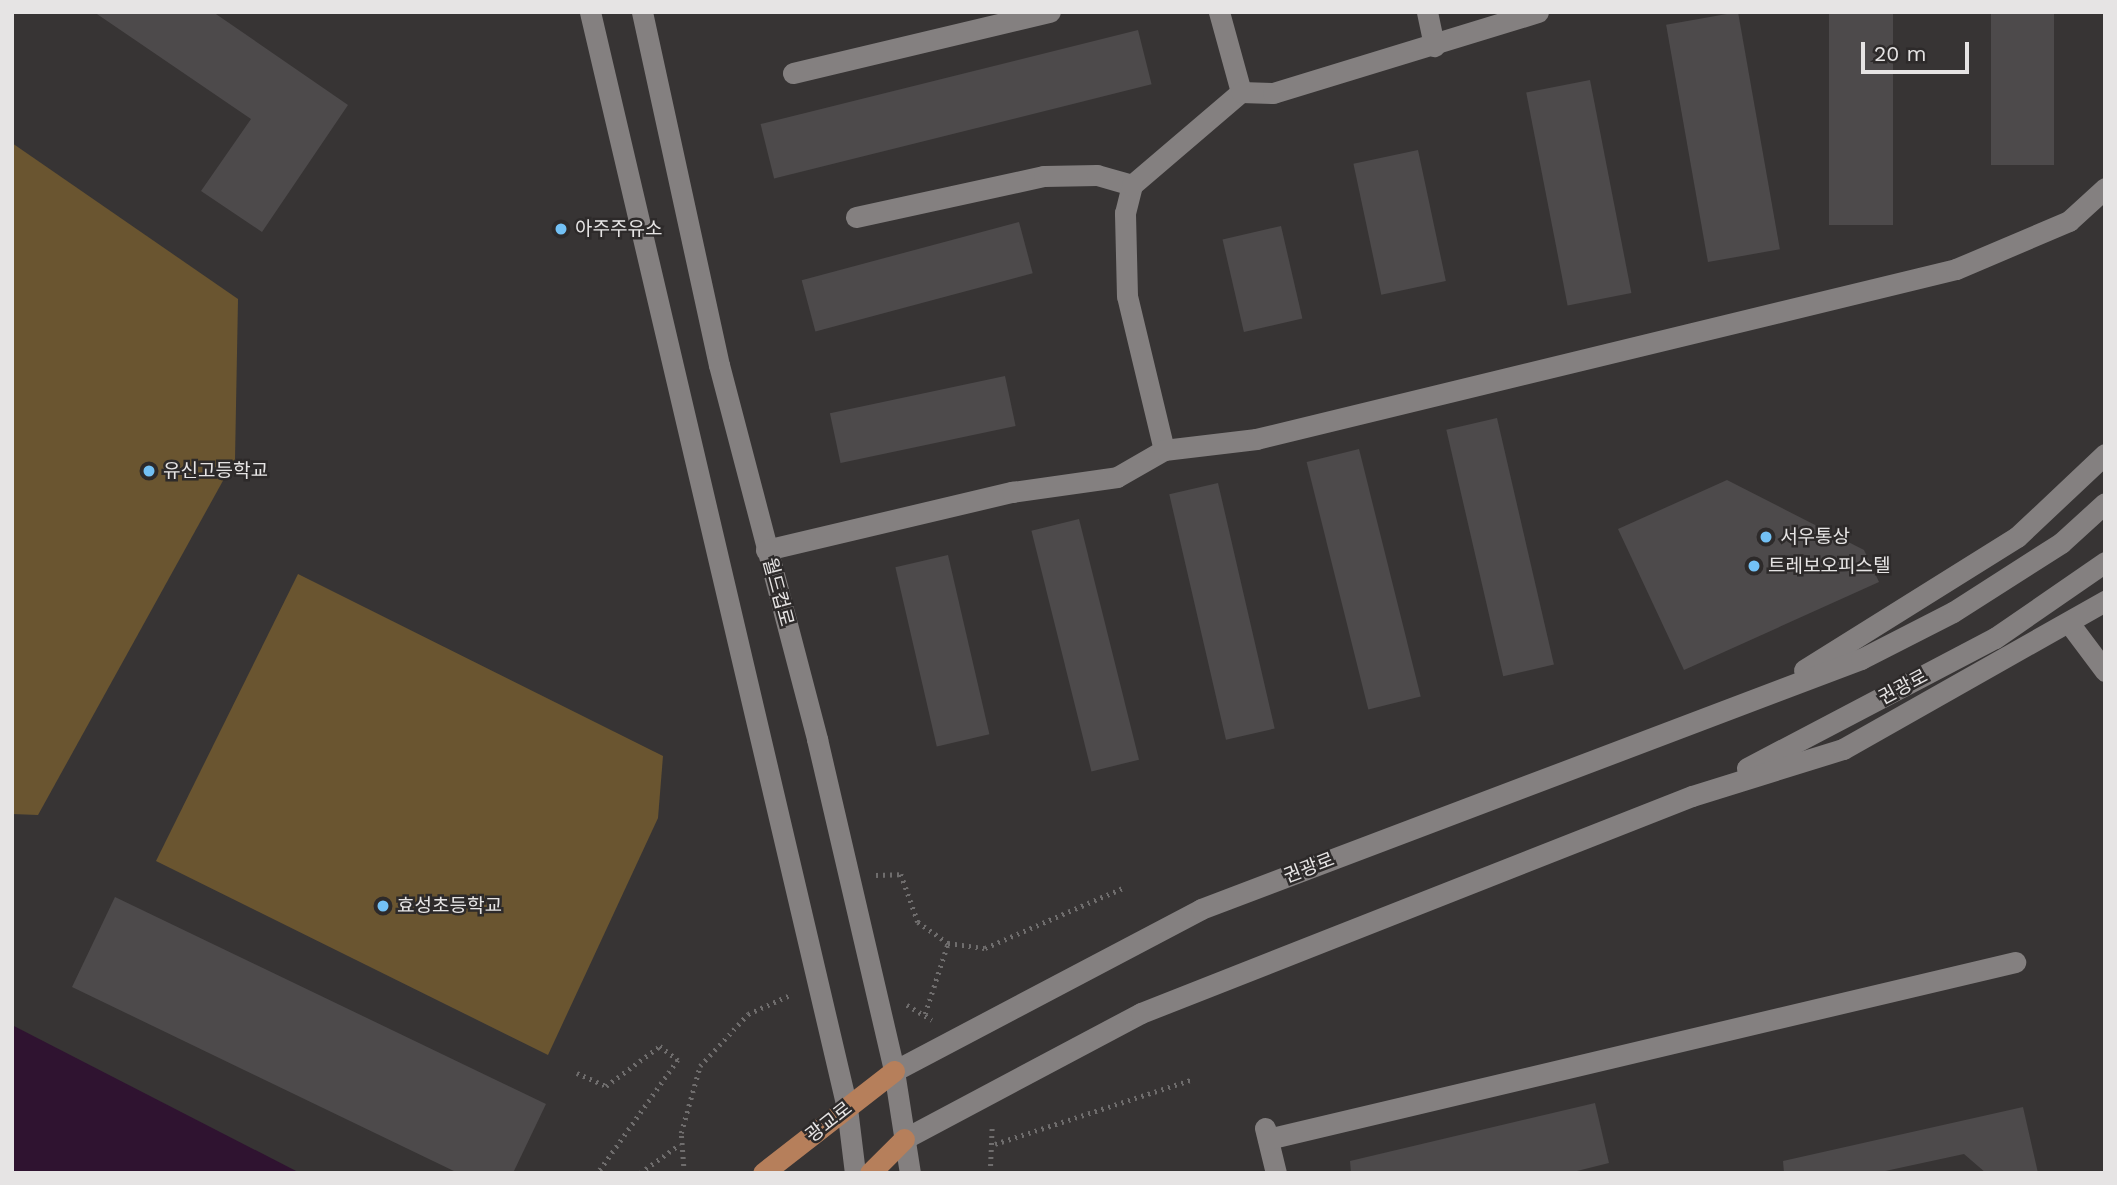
<!DOCTYPE html>
<meta charset="utf-8">
<style>
body{margin:0}
#map{position:relative;width:2117px;height:1185px;overflow:hidden;background:#373434;font-family:"Work Sans","Noto Sans KR",sans-serif}
div>[style]{position:absolute}
[style*='--x']{left:calc(var(--x)*1px);top:calc(var(--y)*1px);width:calc(var(--w)*1px);rotate:calc(var(--a)*1deg)}
.green>*{inset:0;background:#6a5530}
.water>*{inset:0;background:#2f1330}
.building>*{inset:0;background:#4d4a4b;transform-origin:0 0}
.path>*{height:4.5px;margin-top:-2.25px;transform-origin:0;background:repeating-linear-gradient(90deg,#6f6d6d 0 2px,transparent 0 7px)}
.minor>*{height:21px;margin:-10.5px;padding:0 10.5px;transform-origin:10.5px;border-radius:10.5px;background:#848080}
.major>*{height:21px;margin:-10.5px;padding:0 10.5px;transform-origin:10.5px;border-radius:10.5px;background:#b67f5b}
.dots>*{width:19px;height:19px;translate:-50% -50%;box-sizing:border-box;border:4px solid #2d2a2a;border-radius:50%}
span{translate:-50% -50%;white-space:nowrap;text-align:center;line-height:1.15;-webkit-text-stroke:5px #2d2a2a;paint-order:stroke}
.poi-label{font-size:19px;color:#e6e4e4}
.left{translate:0 -50%;text-align:left}
.street-label{font-size:19px;color:#e6e4e4}
.frame{position:absolute;inset:0;border:14px solid #e6e4e4;pointer-events:none}
.scale{position:absolute;left:1861px;top:42px;width:108px;height:32px;box-sizing:border-box;border:4px solid #e6e4e4;border-top:0;padding-left:9px;font-size:21px;line-height:24px;white-space:nowrap;color:#e6e4e4;-webkit-text-stroke:5px #2d2a2a;paint-order:stroke}
</style>
<div id="map">
<div class="green">
<div style="clip-path:polygon(12px 143px,238px 299px,235px 459px,38px 815px,12px 814px)"></div>
<div style="clip-path:polygon(298px 574px,663px 756px,658px 818px,548px 1055px,156px 861px)"></div>
</div>
<div class="water">
<div style="clip-path:polygon(12px 1025px,300px 1173px,12px 1173px)"></div>
</div>
<div class="building">
<div style="clip-path:polygon(94px 12px,213px 12px,348px 105px,262px 232px,201px 191px,251px 119px)"></div>
<div style="left:1738px;top:12px;width:241px;height:73px;rotate:80deg"></div>
<div style="left:1829px;top:12px;width:64px;height:213px"></div>
<div style="left:1991px;top:12px;width:63px;height:153px"></div>
<div style="left:1138px;top:30px;width:56px;height:389px;rotate:76deg"></div>
<div style="left:1590px;top:80px;width:217px;height:65px;rotate:79deg"></div>
<div style="left:1418px;top:150px;width:134px;height:66px;rotate:78deg"></div>
<div style="left:1019px;top:222px;width:53px;height:225px;rotate:75deg"></div>
<div style="left:1281px;top:226px;width:95px;height:60px;rotate:77deg"></div>
<div style="left:1005px;top:376px;width:51px;height:179px;rotate:78deg"></div>
<div style="left:1497px;top:418px;width:253px;height:52px;rotate:77deg"></div>
<div style="left:1359px;top:449px;width:255px;height:54px;rotate:76deg"></div>
<div style="clip-path:polygon(1727px 480px,1864px 550px,1879px 582px,1684px 670px,1618px 529px)"></div>
<div style="left:1218px;top:483px;width:252px;height:50px;rotate:77deg"></div>
<div style="left:1079px;top:519px;width:248px;height:49px;rotate:76deg"></div>
<div style="left:948px;top:555px;width:184px;height:54px;rotate:77deg"></div>
<div style="clip-path:polygon(115px 897px,546px 1104px,513px 1173px,458px 1173px,72px 987px)"></div>
<div style="clip-path:polygon(1595px 1103px,1609px 1163px,1569px 1173px,1351px 1173px,1350px 1161px)"></div>
<div style="clip-path:polygon(2023px 1107px,2038px 1173px,1986px 1173px,1964px 1154px,1876px 1173px,1784px 1173px,1783px 1161px)"></div>
</div>
<div class="path">
<div style="--x:876;--y:875;--w:25;--a:-2"></div>
<div style="--x:901;--y:874;--w:51;--a:70.5"></div>
<div style="--x:918;--y:922;--w:37;--a:35"></div>
<div style="--x:948;--y:943;--w:37;--a:8"></div>
<div style="--x:985;--y:948;--w:150;--a:-23.5"></div>
<div style="--x:907;--y:1005;--w:29;--a:31"></div>
<div style="--x:925;--y:1014;--w:75;--a:-72.1"></div>
<div style="--x:577;--y:1073;--w:32;--a:24"></div>
<div style="--x:606;--y:1086;--w:67;--a:-36.5"></div>
<div style="--x:660;--y:1046;--w:23;--a:38"></div>
<div style="--x:678;--y:1060;--w:138;--a:125.3"></div>
<div style="--x:995;--y:1144;--w:206;--a:-18.1"></div>
<div style="--x:640;--y:1173;--w:49;--a:-35.9"></div>
<div style="--x:684;--y:1173;--w:40;--a:-94.3"></div>
<div style="--x:681;--y:1133;--w:70;--a:-74.2"></div>
<div style="--x:700;--y:1066;--w:71;--a:-47.3"></div>
<div style="--x:748;--y:1014;--w:46;--a:-24.3"></div>
<div style="--x:990;--y:1173;--w:48;--a:-87.6"></div>
</div>
<div class="minor">
<div style="--x:590;--y:12;--w:1126;--a:76.8"></div>
<div style="--x:847;--y:1108;--w:65;--a:83"></div>
<div style="--x:642;--y:12;--w:361;--a:77.7"></div>
<div style="--x:719;--y:365;--w:387;--a:75.3"></div>
<div style="--x:817;--y:739;--w:341;--a:76.9"></div>
<div style="--x:894;--y:1071;--w:103;--a:81.1"></div>
<div style="--x:1219;--y:12;--w:83;--a:74.6"></div>
<div style="--x:1427;--y:12;--w:35;--a:78"></div>
<div style="--x:793;--y:73;--w:264;--a:-13.4"></div>
<div style="--x:856;--y:217;--w:192;--a:-12.3"></div>
<div style="--x:1044;--y:176;--w:53;--a:-1.1"></div>
<div style="--x:1097;--y:175;--w:36;--a:16"></div>
<div style="--x:1164;--y:450;--w:158;--a:-103.5"></div>
<div style="--x:1127;--y:296;--w:83;--a:-91.4"></div>
<div style="--x:1125;--y:213;--w:29;--a:-76"></div>
<div style="--x:1132;--y:185;--w:143;--a:-40.5"></div>
<div style="--x:1241;--y:92;--w:32;--a:2"></div>
<div style="--x:1273;--y:93;--w:277;--a:-17"></div>
<div style="--x:766;--y:550;--w:253;--a:-13.3"></div>
<div style="--x:1012;--y:492;--w:106;--a:-8.1"></div>
<div style="--x:1117;--y:477;--w:54;--a:-29.9"></div>
<div style="--x:1164;--y:450;--w:93;--a:-6.8"></div>
<div style="--x:1256;--y:439;--w:720;--a:-13.65"></div>
<div style="--x:1956;--y:269;--w:123;--a:-23"></div>
<div style="--x:2069;--y:221;--w:49;--a:-42.5"></div>
<div style="--x:2069;--y:623;--w:60;--a:53.1"></div>
<div style="--x:1804;--y:670;--w:251;--a:-32"></div>
<div style="--x:2017;--y:537;--w:121;--a:-43.3"></div>
<div style="--x:1747;--y:768;--w:280;--a:-27.7"></div>
<div style="--x:1995;--y:638;--w:134;--a:-34.6"></div>
<div style="--x:894;--y:1071;--w:347;--a:-27.8"></div>
<div style="--x:1201;--y:909;--w:706;--a:-20.75"></div>
<div style="--x:1861;--y:659;--w:103;--a:-27.1"></div>
<div style="--x:1953;--y:612;--w:128;--a:-32.6"></div>
<div style="--x:2061;--y:543;--w:59;--a:-42.3"></div>
<div style="--x:1265;--y:1128;--w:46;--a:76.3"></div>
<div style="--x:904;--y:1139;--w:268;--a:-28"></div>
<div style="--x:1141;--y:1013;--w:592;--a:-21.5"></div>
<div style="--x:1692;--y:796;--w:158;--a:-17.3"></div>
<div style="--x:1843;--y:749;--w:301;--a:-29.5"></div>
<div style="--x:1268;--y:1139;--w:768;--a:-13.33"></div>
</div>
<div class="major">
<div style="--x:763;--y:1173;--w:166;--a:-37.9"></div>
<div style="--x:870;--y:1173;--w:48;--a:-45"></div>
</div>
<div class="dots">
<div style="left:561px;top:229px;background:#73c1f5"></div>
<div style="left:149px;top:471px;background:#73c1f5"></div>
<div style="left:1766px;top:537px;background:#73c1f5"></div>
<div style="left:1754px;top:566px;background:#73c1f5"></div>
<div style="left:383px;top:906px;background:#73c1f5"></div>
</div>
<div class="poi-label">
<span class="left" style="left:575px;top:229px">아주주유소</span>
<span class="left" style="left:163px;top:471px">유신고등학교</span>
<span class="left" style="left:1780px;top:537px">서우통상</span>
<span class="left" style="left:1768px;top:566px">트레보오피스텔</span>
<span class="left" style="left:397px;top:906px">효성초등학교</span>
</div>
<div class="street-label">
<span style="left:778px;top:592px;rotate:75deg">월드컵로</span>
<span style="left:1903px;top:687px;rotate:-28deg">권광로</span>
<span style="left:1309px;top:868px;rotate:-21deg">권광로</span>
<span style="left:829px;top:1122px;rotate:-38deg">광교로</span>
</div>
<div class="frame"></div>
<div class="scale">20 m</div>
</div>
